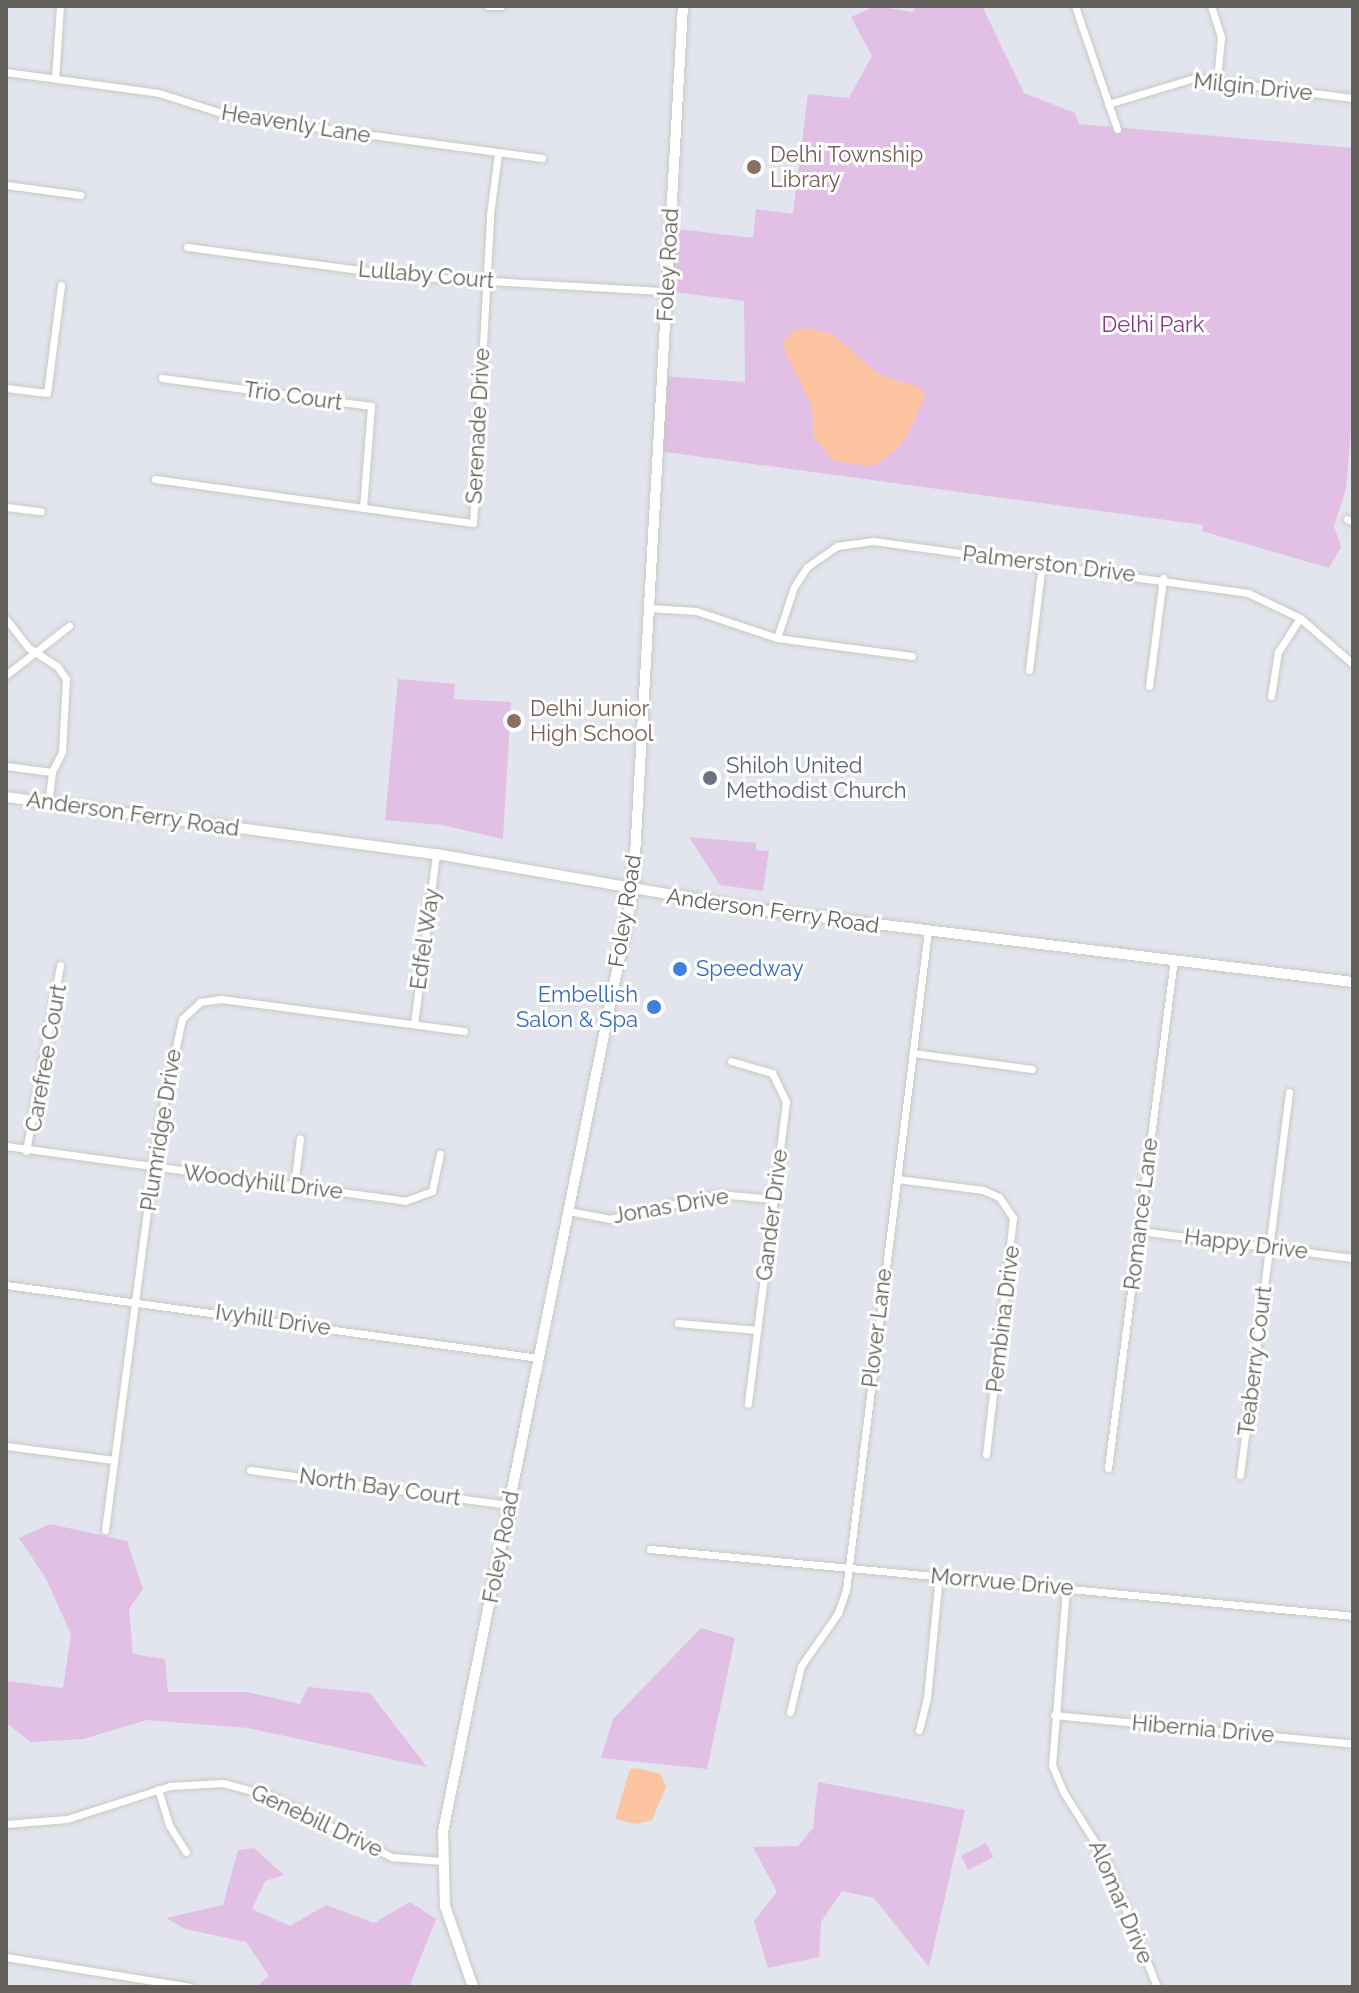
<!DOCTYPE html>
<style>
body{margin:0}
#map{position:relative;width:1359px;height:1993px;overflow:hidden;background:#e2e5ed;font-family:Raleway,sans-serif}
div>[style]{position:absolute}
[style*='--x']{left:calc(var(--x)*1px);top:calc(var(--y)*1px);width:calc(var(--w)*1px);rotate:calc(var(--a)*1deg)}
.green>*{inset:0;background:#e2bfe4;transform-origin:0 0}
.water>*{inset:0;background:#fdc4a2}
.roads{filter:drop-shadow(0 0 2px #cac8c4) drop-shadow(0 0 2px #cac8c4)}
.street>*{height:7px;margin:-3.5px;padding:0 3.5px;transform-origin:3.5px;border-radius:3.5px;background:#fff}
.secondary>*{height:10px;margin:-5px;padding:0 5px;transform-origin:5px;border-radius:5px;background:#fff}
.dots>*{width:22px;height:22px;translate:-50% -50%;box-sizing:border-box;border:4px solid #fff;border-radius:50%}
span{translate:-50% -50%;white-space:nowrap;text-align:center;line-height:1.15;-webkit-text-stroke:6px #fff;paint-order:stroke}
.street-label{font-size:22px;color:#635f5a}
.education-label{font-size:22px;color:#785e54}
.left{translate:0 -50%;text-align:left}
.park-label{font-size:22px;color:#843785}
.worship-label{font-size:22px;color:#5b616d}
.shop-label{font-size:22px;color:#366cbe}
.right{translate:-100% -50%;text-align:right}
.frame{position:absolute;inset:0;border:8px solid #635f5a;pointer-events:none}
</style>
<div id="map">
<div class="green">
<div style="clip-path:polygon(876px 6px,913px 12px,916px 6px,982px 6px,1024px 93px,1075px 113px,1079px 124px,1353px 148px,1353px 407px,1346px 489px,1334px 526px,1341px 547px,1329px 568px,1202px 531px,1203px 525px,658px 451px,662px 376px,745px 382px,744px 301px,667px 291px,670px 228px,753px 238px,756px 209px,793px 214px,808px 94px,849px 98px,872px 56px,851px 17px)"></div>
<div style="clip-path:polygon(398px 679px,455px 684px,454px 699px,511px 702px,503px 839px,442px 825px,385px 820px)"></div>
<div style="clip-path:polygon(689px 837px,756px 843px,756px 850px,769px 851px,763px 891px,720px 885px)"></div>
<div style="clip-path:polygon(50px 1524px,127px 1541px,143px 1589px,129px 1609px,133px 1654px,165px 1659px,168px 1692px,247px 1692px,300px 1704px,308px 1687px,370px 1693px,427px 1767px,248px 1728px,147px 1720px,83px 1739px,30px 1742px,6px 1722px,6px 1681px,63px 1688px,71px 1634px,45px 1577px,19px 1538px)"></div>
<div style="clip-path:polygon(701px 1628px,735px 1638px,707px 1769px,601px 1758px,613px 1719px)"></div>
<div style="clip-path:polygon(818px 1782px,965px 1810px,929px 1967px,874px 1898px,842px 1891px,821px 1922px,819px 1957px,768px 1968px,754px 1921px,777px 1892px,753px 1847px,798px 1846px,813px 1828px)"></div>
<div style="left:986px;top:1843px;width:16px;height:28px;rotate:63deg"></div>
<div style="clip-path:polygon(254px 1848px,284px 1875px,265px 1881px,252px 1909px,290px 1926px,326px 1905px,374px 1923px,410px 1902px,436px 1919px,409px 1987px,256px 1987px,269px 1976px,246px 1942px,185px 1929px,166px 1918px,223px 1905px,238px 1850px)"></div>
</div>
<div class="water">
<div style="clip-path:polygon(805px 328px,832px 334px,879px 375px,921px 388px,925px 397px,908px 433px,896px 451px,872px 466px,834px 461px,814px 438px,812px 407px,785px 352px,784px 341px,793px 331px)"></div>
<div style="clip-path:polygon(636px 1768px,661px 1774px,666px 1787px,652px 1820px,635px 1824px,615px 1819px,630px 1769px)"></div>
</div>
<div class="roads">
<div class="street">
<div style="--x:488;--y:6;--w:13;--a:0"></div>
<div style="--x:1075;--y:6;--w:130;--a:71.1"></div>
<div style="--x:1211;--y:6;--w:33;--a:72"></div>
<div style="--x:1221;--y:37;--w:44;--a:95.2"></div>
<div style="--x:6;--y:72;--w:154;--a:7.8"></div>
<div style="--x:159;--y:93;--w:76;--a:17.7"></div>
<div style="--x:231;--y:116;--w:314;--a:7.7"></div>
<div style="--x:55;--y:78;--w:72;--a:-86"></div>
<div style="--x:1108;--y:104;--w:90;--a:-16.8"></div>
<div style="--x:1194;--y:78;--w:160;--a:7.2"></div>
<div style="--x:6;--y:185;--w:75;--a:7.7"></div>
<div style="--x:187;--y:247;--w:218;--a:7.6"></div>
<div style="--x:403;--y:276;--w:264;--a:3.3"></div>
<div style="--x:162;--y:378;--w:211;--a:7.6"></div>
<div style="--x:371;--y:406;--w:102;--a:94.5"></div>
<div style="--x:6;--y:388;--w:41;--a:7"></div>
<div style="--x:47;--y:393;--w:109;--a:-82.6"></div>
<div style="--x:155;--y:479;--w:321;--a:7.9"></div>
<div style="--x:473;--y:523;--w:308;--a:-86.8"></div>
<div style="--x:490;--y:215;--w:63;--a:-82.6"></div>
<div style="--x:6;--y:507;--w:35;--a:7"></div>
<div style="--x:1347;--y:519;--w:7;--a:27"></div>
<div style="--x:649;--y:608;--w:47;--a:3.7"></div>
<div style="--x:696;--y:611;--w:85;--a:18.4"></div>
<div style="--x:777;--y:638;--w:136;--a:7.6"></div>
<div style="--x:6;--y:619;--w:37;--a:52"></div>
<div style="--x:29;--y:648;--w:33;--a:33"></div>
<div style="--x:57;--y:666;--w:16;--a:55"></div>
<div style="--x:66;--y:679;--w:73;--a:93.1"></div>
<div style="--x:62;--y:752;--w:22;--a:117"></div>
<div style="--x:52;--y:772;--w:31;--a:97"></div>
<div style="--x:777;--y:638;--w:54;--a:-71.6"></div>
<div style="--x:794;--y:587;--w:24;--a:-57"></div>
<div style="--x:807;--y:567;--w:37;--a:-35"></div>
<div style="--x:837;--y:546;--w:36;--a:-8"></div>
<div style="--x:873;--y:541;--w:379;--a:7.9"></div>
<div style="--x:1248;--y:593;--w:58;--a:25.7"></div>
<div style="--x:1300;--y:618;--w:70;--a:41"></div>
<div style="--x:1029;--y:670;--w:108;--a:-83.1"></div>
<div style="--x:6;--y:675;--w:80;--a:-37.9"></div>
<div style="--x:1149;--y:686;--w:109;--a:-82.6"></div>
<div style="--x:1271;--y:696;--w:45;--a:-81"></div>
<div style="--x:1278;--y:652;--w:40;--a:-57.1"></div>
<div style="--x:6;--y:766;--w:46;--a:7.4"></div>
<div style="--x:414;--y:1024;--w:171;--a:-82.6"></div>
<div style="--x:913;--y:1053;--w:120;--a:7.7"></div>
<div style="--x:731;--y:1061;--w:43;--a:16.3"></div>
<div style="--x:772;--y:1073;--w:32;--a:64"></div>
<div style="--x:786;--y:1102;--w:304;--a:97.2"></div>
<div style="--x:6;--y:1146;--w:403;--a:7.8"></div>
<div style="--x:405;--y:1201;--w:29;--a:-20"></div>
<div style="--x:432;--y:1191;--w:38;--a:-78"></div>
<div style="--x:26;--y:1151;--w:189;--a:-79.6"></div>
<div style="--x:897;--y:1179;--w:87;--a:7.3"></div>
<div style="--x:983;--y:1190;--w:17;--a:24"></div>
<div style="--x:999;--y:1197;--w:25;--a:56"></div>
<div style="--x:1013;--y:1218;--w:238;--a:96.5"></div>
<div style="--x:294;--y:1186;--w:48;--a:-82.9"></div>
<div style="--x:568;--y:1211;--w:43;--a:10.8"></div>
<div style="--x:610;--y:1219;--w:111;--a:-13"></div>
<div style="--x:718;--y:1194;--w:56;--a:5.1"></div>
<div style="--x:1139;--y:1231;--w:216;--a:7.2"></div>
<div style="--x:6;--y:1285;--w:538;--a:7.8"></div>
<div style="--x:678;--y:1323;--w:79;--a:5.1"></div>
<div style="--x:6;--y:1446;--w:109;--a:7.4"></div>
<div style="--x:1108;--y:1468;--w:513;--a:-82.61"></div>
<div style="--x:250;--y:1470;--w:261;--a:7.7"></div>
<div style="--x:1240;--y:1475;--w:386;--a:-82.7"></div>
<div style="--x:105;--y:1530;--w:403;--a:-82.5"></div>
<div style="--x:158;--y:1130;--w:114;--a:-77.8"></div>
<div style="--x:182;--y:1019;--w:25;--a:-43"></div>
<div style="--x:200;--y:1002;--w:21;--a:-8"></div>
<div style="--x:221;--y:999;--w:245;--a:7.5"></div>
<div style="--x:650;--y:1549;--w:706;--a:5.44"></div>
<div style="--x:1066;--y:1588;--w:178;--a:94.5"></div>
<div style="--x:1052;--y:1765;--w:30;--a:67"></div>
<div style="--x:1064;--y:1793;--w:77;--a:57.8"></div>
<div style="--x:1105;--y:1858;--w:139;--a:68"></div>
<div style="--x:790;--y:1712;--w:47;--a:-76.6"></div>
<div style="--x:801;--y:1666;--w:65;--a:-55.1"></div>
<div style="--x:838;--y:1613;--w:24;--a:-71"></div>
<div style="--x:846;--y:1590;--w:664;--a:-82.91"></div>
<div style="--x:1054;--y:1715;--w:300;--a:5.5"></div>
<div style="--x:919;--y:1730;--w:33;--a:-76"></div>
<div style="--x:927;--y:1698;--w:123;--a:-84.4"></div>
<div style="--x:158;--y:1789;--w:38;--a:73"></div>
<div style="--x:169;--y:1825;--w:32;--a:58"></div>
<div style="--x:6;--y:1824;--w:61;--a:-4.7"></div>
<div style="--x:67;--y:1819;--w:108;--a:-17.8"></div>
<div style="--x:170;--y:1786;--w:53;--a:-3.2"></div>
<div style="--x:223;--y:1783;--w:50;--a:15.2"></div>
<div style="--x:271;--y:1796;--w:136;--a:26.8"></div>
<div style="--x:392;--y:1857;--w:49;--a:4.7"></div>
<div style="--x:6;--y:1957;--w:187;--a:9.2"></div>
</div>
<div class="secondary">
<div style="--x:6;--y:797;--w:434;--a:7.6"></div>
<div style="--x:436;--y:854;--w:322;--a:9.8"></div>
<div style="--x:753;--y:909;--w:604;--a:6.94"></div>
<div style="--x:473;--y:1987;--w:86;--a:-109.1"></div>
<div style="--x:445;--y:1906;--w:74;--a:-91.5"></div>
<div style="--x:443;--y:1832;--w:960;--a:-78.58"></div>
<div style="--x:633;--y:891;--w:886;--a:-86.77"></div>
</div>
</div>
<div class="dots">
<div style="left:754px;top:167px;background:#8d6e63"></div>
<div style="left:514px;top:721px;background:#8d6e63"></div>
<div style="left:710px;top:778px;background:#6b7280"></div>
<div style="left:680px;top:969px;background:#3f7fe0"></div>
<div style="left:654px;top:1007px;background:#3f7fe0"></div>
</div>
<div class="street-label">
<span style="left:1253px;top:87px;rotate:6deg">Milgin Drive</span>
<span style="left:296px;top:124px;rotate:9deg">Heavenly Lane</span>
<span style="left:668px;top:265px;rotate:-87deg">Foley Road</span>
<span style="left:426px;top:275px;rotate:5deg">Lullaby Court</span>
<span style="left:293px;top:396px;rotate:8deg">Trio Court</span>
<span style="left:478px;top:426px;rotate:-87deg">Serenade Drive</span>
<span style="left:1049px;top:564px;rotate:7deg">Palmerston Drive</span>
<span style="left:133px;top:814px;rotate:8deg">Anderson Ferry Road</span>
<span style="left:625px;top:911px;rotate:-81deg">Foley Road</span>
<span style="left:773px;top:911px;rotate:8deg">Anderson Ferry Road</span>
<span style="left:425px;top:939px;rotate:-82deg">Edfel Way</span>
<span style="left:46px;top:1058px;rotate:-80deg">Carefree Court</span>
<span style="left:161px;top:1130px;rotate:-81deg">Plumridge Drive</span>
<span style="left:263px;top:1182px;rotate:7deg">Woodyhill Drive</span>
<span style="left:671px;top:1206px;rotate:-10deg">Jonas Drive</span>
<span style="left:1141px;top:1214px;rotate:-83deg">Romance Lane</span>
<span style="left:772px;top:1215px;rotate:-83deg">Gander Drive</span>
<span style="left:1246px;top:1244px;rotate:7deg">Happy Drive</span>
<span style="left:1003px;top:1319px;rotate:-83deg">Pembina Drive</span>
<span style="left:273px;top:1320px;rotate:8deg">Ivyhill Drive</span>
<span style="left:877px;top:1328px;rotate:-83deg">Plover Lane</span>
<span style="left:1255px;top:1361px;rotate:-83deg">Teaberry Court</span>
<span style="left:380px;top:1487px;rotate:8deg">North Bay Court</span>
<span style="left:501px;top:1547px;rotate:-79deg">Foley Road</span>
<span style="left:1002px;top:1582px;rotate:5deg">Morrvue Drive</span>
<span style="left:1203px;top:1729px;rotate:5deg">Hibernia Drive</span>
<span style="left:317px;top:1821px;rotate:25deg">Genebill Drive</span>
<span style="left:1121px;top:1902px;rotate:67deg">Alomar Drive</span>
</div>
<div class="education-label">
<span class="left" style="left:770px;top:167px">Delhi Township<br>Library</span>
<span class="left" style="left:530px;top:721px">Delhi Junior<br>High School</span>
</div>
<div class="park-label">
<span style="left:1153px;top:325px">Delhi Park</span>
</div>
<div class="worship-label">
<span class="left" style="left:726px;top:778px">Shiloh United<br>Methodist Church</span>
</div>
<div class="shop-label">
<span class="left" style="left:696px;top:969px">Speedway</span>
<span class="right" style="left:638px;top:1007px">Embellish<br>Salon &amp; Spa</span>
</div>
<div class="frame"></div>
</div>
